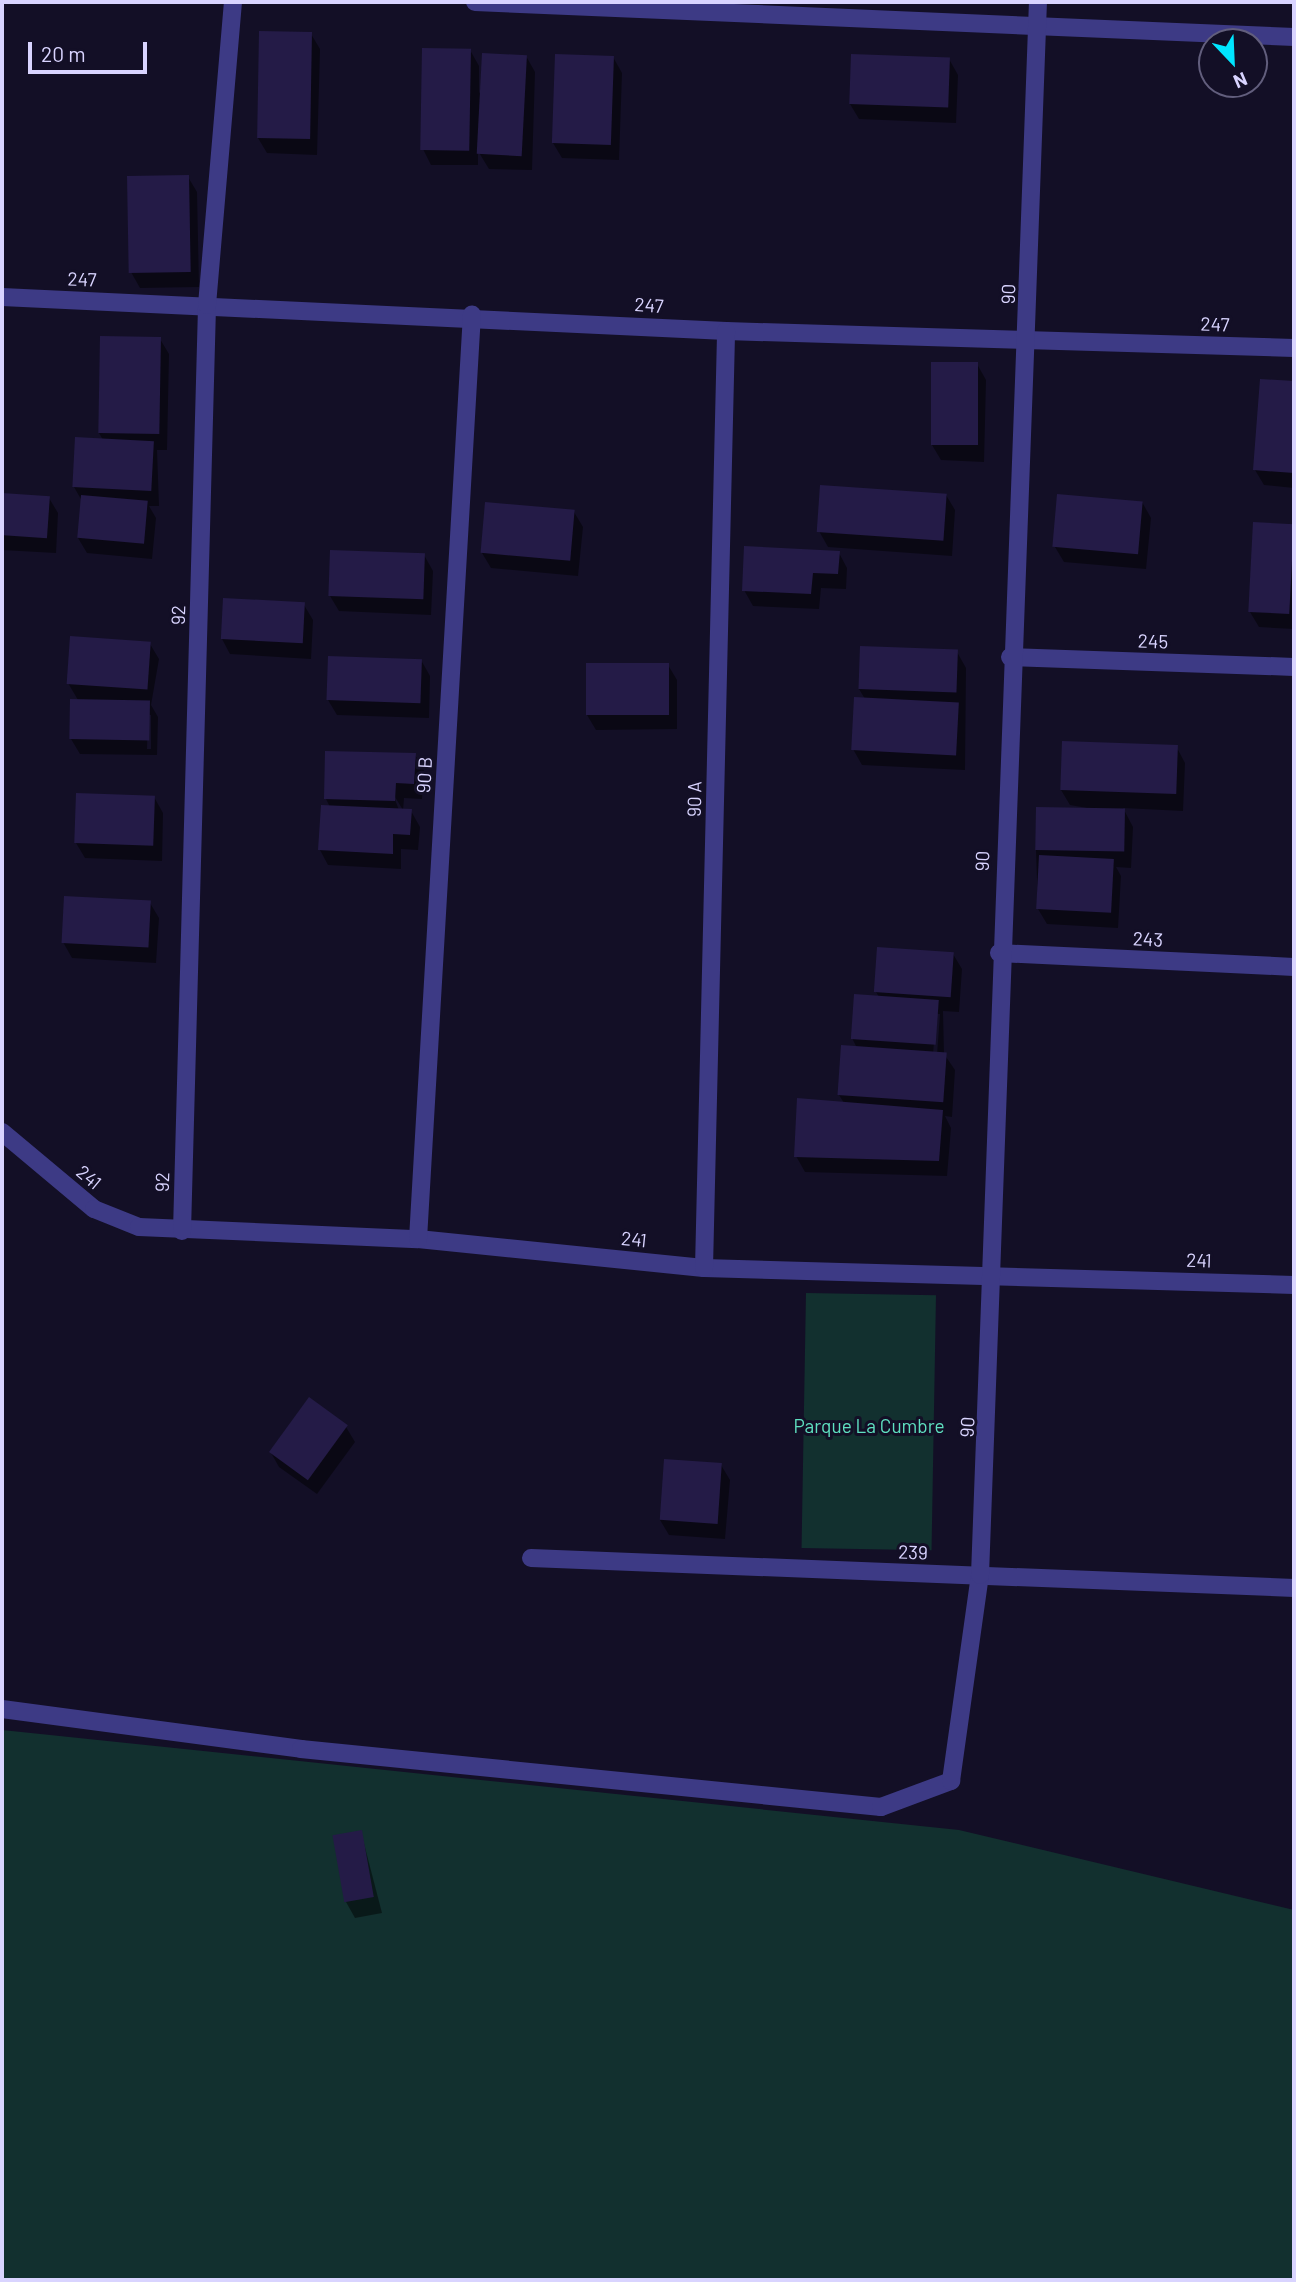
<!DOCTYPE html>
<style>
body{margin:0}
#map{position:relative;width:1296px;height:2282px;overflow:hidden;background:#130f26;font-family:Barlow,sans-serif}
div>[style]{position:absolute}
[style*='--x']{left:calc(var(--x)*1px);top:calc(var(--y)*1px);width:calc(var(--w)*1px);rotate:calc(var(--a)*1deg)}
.green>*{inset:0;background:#12302f;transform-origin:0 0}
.shadow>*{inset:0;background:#0007}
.building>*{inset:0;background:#241b47;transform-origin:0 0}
.minor>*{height:18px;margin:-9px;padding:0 9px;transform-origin:9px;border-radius:9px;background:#3d3a85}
.tertiary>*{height:18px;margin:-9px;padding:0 9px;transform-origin:9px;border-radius:9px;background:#3d3a85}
span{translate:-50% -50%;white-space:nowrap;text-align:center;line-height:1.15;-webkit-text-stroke:6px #130f26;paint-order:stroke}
.street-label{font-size:19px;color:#d9d4ff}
.park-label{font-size:19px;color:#5fe0c0}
.frame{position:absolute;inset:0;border:4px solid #d9d4ff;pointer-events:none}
.north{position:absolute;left:1198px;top:28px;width:70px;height:70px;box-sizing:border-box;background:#130f26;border:2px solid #625e7d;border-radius:50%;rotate:157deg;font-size:19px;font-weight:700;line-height:28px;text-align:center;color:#d9d4ff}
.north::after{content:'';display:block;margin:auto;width:24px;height:32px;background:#00e5ff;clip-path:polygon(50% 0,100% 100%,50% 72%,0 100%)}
.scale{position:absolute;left:28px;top:42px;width:119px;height:32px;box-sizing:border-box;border:4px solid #d9d4ff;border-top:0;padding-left:9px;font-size:21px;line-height:24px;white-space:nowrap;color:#d9d4ff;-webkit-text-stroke:5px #130f26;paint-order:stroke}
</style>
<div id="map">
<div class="green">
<div style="left:806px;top:1293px;width:130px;height:255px;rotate:1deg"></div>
<div style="clip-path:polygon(2px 1730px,959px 1830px,1294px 1910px,1294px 2280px,2px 2280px)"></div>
</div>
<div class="shadow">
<div style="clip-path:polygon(311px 34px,320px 49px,317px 155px,267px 153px,258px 138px)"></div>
<div style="clip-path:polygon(470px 50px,479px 66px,479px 93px,526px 56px,535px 72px,532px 170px,489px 169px,478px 151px,478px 165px,431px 165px,423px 149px)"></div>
<div style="clip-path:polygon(613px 57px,622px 73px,619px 160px,562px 158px,553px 143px)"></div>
<div style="clip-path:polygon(949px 59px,958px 75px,956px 123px,859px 119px,850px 104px)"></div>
<div style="clip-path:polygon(188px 177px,197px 192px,199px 287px,140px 288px,131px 272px)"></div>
<div style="clip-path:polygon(160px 339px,169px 354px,167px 450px,157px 450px,159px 506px,149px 506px,156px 518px,152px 559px,87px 553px,78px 538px,82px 501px,74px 487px,103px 440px,99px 433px)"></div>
<div style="clip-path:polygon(977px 364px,986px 380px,984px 462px,941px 460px,932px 445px)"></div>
<div style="clip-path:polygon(1261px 381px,1294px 383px,1294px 488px,1264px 485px,1255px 470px)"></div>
<div style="clip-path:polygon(2px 495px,49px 498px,58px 513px,56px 553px,2px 550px)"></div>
<div style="clip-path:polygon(946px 495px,955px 510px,952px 556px,828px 547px,819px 531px)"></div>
<div style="clip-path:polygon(1142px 502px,1151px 518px,1146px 569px,1064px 562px,1055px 547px)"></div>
<div style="clip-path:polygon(574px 512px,583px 527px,578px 576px,491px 568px,482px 553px)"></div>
<div style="clip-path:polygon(1293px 526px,1294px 629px,1259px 627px,1250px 612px)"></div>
<div style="clip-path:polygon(839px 553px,847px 568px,846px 589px,821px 588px,819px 609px,753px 606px,744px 590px)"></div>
<div style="clip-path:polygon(424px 555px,433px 571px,431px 615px,339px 611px,330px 596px)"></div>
<div style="clip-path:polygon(304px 605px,313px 620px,311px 659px,230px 654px,222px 639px)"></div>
<div style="clip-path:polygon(evenodd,150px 644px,159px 659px,151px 705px,158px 717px,157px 755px,80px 754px,71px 739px,78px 700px,68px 683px,150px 644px,148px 715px,151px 715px,151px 749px,147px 749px,148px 715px)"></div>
<div style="clip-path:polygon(957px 652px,966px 668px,965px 770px,862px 765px,853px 749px,865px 699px,859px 689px)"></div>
<div style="clip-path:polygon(421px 660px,430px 676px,429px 718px,337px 715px,328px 700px)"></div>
<div style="clip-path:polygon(668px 665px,677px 680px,677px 729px,596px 730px,587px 715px)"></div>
<div style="clip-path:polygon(1177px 748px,1185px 763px,1183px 811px,1123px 808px,1133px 827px,1131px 868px,1116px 867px,1121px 876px,1118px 928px,1047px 924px,1038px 909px,1036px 850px,1104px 811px,1070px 805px,1061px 790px)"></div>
<div style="clip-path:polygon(evenodd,415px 755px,424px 770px,422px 799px,404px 798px,403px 811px,411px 811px,420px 827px,418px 850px,401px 849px,401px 869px,328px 865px,320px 850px,330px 807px,326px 799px,415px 755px,392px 792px,403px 810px,399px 810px,392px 792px)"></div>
<div style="clip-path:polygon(154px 797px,163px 813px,162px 861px,85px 858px,76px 843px)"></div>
<div style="clip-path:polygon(150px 903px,159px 918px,156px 963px,72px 958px,63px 942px)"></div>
<div style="clip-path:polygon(evenodd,953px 954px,962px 969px,959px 1012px,943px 1011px,944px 1054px,955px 1070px,952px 1117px,945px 1116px,951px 1128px,947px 1176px,805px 1172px,796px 1156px,844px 1103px,839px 1095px,857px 1048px,852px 1038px,879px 997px,876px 992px,953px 954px,936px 1014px,940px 1014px,937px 1055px,933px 1055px,936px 1014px)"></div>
<div style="clip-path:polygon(346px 1427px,355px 1442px,317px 1494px,279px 1467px,270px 1451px)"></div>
<div style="clip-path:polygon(721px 1465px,730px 1480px,725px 1539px,669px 1535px,660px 1520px)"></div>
<div style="clip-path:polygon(361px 1832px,382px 1913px,355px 1918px,346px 1902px)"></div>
</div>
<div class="building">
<div style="left:259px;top:31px;width:53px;height:107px;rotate:1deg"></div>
<div style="left:422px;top:48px;width:49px;height:102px;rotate:1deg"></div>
<div style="left:482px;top:53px;width:45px;height:101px;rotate:3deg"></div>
<div style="left:555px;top:54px;width:59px;height:89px;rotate:2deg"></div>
<div style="left:851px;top:54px;width:99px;height:50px;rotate:2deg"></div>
<div style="left:189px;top:175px;width:97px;height:62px;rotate:89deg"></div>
<div style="left:100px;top:336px;width:61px;height:97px;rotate:1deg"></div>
<div style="left:931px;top:362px;width:47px;height:83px"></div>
<div style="clip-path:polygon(1260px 379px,1294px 381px,1294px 473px,1253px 470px)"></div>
<div style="left:75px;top:437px;width:79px;height:50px;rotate:3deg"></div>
<div style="left:820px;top:485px;width:127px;height:47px;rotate:4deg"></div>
<div style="left:2px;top:493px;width:48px;height:42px;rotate:4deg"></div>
<div style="left:1057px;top:494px;width:86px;height:53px;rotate:5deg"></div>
<div style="left:81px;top:495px;width:67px;height:43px;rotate:5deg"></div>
<div style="left:485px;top:502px;width:90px;height:51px;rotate:5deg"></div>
<div style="left:1253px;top:522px;width:41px;height:90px;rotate:3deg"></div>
<div style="clip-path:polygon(744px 546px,840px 551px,838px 574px,813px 573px,811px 594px,742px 591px)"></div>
<div style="left:330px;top:550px;width:95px;height:46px;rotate:2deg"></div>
<div style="left:223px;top:598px;width:82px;height:41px;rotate:3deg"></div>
<div style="left:70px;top:636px;width:81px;height:48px;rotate:4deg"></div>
<div style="left:860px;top:646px;width:98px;height:43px;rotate:2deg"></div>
<div style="left:328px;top:656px;width:94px;height:44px;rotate:2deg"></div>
<div style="left:586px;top:663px;width:83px;height:52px"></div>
<div style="left:854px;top:697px;width:105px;height:53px;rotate:3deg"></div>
<div style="left:70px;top:699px;width:80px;height:40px;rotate:1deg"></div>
<div style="left:1062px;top:741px;width:116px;height:49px;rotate:2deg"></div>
<div style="clip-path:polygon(325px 751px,416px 753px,414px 784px,396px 783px,395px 801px,324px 799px)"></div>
<div style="left:76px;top:793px;width:79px;height:50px;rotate:2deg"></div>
<div style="clip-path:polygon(321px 805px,412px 809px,410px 835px,393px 834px,393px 854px,318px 850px)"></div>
<div style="left:1036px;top:807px;width:89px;height:43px;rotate:1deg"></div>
<div style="left:1039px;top:855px;width:75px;height:54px;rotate:3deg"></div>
<div style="left:64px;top:896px;width:87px;height:47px;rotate:3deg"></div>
<div style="left:877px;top:947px;width:77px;height:45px;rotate:4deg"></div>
<div style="left:854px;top:994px;width:85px;height:45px;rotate:4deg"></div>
<div style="left:841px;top:1045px;width:106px;height:50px;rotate:4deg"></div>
<div style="clip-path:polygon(797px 1098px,943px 1110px,939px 1161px,794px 1157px)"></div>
<div style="left:309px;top:1397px;width:48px;height:68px;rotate:36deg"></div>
<div style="left:664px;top:1459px;width:58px;height:61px;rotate:4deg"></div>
<div style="left:362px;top:1830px;width:68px;height:30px;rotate:80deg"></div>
</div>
<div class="minor">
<div style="--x:475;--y:2;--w:820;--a:2.45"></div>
<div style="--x:2;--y:297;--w:725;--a:2.69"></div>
<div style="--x:726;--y:331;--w:568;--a:1.71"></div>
<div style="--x:1010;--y:657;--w:284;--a:2"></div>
<div style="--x:999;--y:953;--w:295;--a:2.7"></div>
<div style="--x:2;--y:1132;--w:120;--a:39.9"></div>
<div style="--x:94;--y:1209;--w:48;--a:21.8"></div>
<div style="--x:139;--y:1227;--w:279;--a:2.5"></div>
<div style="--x:418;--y:1239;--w:287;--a:5.8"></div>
<div style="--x:704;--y:1268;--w:590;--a:1.65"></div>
<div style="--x:182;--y:1231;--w:926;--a:-88.45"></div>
<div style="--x:207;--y:305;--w:304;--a:-85.1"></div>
<div style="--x:418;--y:1239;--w:926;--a:-86.66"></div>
<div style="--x:704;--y:1268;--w:937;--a:-88.65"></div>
<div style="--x:531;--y:1558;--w:764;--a:2.25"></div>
<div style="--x:2;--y:1709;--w:302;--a:7.6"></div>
<div style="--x:301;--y:1749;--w:583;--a:5.71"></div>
<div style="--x:881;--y:1807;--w:75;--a:-20.4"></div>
<div style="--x:951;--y:1781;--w:208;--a:-82"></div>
</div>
<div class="tertiary">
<div style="--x:980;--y:1575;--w:1574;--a:-87.89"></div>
</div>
<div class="street-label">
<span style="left:82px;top:279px;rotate:2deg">247</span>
<span style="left:1008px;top:294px;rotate:-88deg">90</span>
<span style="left:649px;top:305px;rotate:4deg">247</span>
<span style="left:1215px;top:324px;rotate:2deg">247</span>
<span style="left:178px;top:615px;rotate:-88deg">92</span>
<span style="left:1153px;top:641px;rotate:2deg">245</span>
<span style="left:424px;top:775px;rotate:-87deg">90 B</span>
<span style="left:694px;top:799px;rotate:-89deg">90 A</span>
<span style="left:982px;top:861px;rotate:-88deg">90</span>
<span style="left:1148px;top:939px;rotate:3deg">243</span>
<span style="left:89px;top:1177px;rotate:40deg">241</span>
<span style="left:162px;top:1182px;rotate:-88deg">92</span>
<span style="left:634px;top:1239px;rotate:6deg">241</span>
<span style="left:1199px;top:1260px;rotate:2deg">241</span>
<span style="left:967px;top:1427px;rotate:-87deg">90</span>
<span style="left:913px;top:1552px;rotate:2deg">239</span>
</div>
<div class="park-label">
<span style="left:869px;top:1426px">Parque La Cumbre</span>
</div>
<div class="frame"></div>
<div class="north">N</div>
<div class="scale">20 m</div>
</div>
